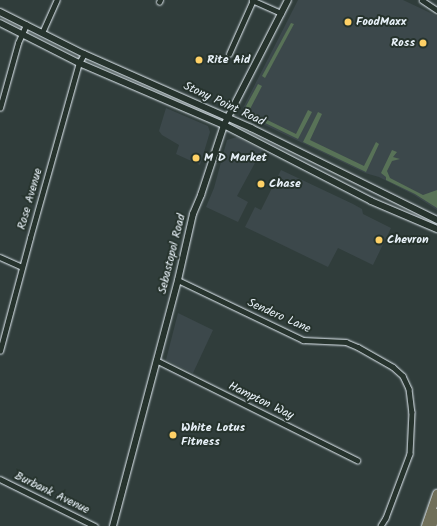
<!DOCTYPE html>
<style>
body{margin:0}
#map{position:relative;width:437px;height:526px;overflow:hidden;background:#303d3b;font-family:Kalam,sans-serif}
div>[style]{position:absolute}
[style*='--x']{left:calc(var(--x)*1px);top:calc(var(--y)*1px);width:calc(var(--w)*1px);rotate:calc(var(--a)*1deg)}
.built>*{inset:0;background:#3c484b}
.green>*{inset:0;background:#587257}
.roads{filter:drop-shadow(0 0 1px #e8f1f8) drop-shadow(0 0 1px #e8f1f8)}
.street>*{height:4.5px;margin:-2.25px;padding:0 2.25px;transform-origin:2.25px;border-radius:2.25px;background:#26332d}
.secondary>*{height:6px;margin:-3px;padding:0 3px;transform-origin:3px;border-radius:3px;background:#26332d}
.highway>*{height:8px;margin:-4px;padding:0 4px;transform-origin:4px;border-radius:4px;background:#706f59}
.dots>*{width:11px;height:11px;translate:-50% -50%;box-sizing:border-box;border:2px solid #26332d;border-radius:50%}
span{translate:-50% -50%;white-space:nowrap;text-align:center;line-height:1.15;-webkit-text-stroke:4px #26332d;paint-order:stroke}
.poi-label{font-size:12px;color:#e8f1f8;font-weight:700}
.left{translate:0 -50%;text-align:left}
.right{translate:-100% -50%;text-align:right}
.street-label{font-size:12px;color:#e8f1f8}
</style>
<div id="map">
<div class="built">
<div style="clip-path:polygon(298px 0,403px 0,437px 16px,437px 210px,414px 195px,379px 177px,365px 173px,248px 117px,245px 112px,243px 108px,246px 102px)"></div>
<div style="clip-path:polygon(166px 108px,208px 126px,210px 132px,200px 165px,176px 154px,179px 145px,162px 135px,159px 131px)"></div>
<div style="clip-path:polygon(237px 137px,262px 150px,237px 196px,248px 202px,238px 222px,206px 207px,214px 188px,227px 140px)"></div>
<div style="clip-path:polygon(281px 170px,353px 204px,362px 209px,363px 214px,391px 228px,373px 265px,338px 248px,328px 267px,245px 227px,255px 207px,261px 210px)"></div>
<div style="clip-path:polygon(178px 313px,213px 330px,193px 373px,166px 360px)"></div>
</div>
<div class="green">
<div style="clip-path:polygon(291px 23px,294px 24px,265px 78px,262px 76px)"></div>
<div style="clip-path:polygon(258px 84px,262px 86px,249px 111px,296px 134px,308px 110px,312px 112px,298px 139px,247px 114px,245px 108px)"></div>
<div style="clip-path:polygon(318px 112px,322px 114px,310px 140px,364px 166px,376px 142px,379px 144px,366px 172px,303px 142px)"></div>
<div style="clip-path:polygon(392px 150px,397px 152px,393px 157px,400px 159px,392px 161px,387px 171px,390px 178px,423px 195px,437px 190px,437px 208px,415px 194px,386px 180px,386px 177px,381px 173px)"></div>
</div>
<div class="roads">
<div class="street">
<div style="--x:252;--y:0;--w:32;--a:24"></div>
<div style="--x:422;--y:0;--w:18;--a:34"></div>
<div style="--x:159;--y:2;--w:2;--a:-63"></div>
<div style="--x:42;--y:33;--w:36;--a:-66"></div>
<div style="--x:229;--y:54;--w:59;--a:-66"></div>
<div style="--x:0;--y:108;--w:67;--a:-74.5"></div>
<div style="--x:18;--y:43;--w:20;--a:-66"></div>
<div style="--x:0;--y:257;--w:24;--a:24"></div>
<div style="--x:178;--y:280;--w:139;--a:25.6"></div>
<div style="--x:303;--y:340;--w:43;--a:2.7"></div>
<div style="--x:346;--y:342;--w:13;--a:23"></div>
<div style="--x:358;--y:347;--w:40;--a:29.7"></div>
<div style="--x:393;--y:367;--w:13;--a:42"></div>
<div style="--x:403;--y:376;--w:14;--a:65"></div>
<div style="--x:409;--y:389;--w:23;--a:83"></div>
<div style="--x:412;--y:412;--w:42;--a:92.7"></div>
<div style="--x:410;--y:454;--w:68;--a:110.6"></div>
<div style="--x:386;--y:518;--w:9;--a:122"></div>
<div style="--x:0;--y:351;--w:117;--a:-75.1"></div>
<div style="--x:30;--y:238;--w:182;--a:-74.4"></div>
<div style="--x:79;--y:63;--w:10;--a:-61"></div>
<div style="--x:156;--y:360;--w:225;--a:26.5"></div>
<div style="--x:0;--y:479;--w:106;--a:26.3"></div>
</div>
<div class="secondary">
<div style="--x:0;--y:12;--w:94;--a:26.6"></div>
<div style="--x:84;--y:54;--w:183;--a:23.9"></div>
<div style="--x:251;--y:128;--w:208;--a:26.3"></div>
<div style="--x:0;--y:23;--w:89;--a:26.9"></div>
<div style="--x:79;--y:63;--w:158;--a:23.2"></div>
<div style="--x:224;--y:125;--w:165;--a:27.3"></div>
<div style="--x:371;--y:201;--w:72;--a:23"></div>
<div style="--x:113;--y:526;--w:254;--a:-75.2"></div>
<div style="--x:178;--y:280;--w:68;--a:-77.2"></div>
<div style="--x:193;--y:214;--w:21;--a:-67"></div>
<div style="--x:201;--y:195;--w:74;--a:-71.8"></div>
<div style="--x:224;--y:125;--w:140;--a:-62.9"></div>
</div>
<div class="highway">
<div style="--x:426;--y:526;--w:34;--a:-71"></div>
<div style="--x:432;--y:526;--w:14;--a:-69"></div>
</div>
</div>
<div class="dots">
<div style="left:348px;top:22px;background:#ffd166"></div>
<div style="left:423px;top:43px;background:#ffd166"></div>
<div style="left:199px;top:60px;background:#ffd166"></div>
<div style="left:196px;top:158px;background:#ffd166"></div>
<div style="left:261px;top:184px;background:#ffd166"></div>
<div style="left:379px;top:240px;background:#ffd166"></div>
<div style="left:173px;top:435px;background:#ffd166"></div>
</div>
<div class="poi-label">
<span class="left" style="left:356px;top:22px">FoodMaxx</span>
<span class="right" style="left:415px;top:43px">Ross</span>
<span class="left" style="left:207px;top:60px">Rite Aid</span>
<span class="left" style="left:204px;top:158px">M D Market</span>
<span class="left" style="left:269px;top:184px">Chase</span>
<span class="left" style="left:387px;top:240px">Chevron</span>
<span class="left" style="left:181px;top:435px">White Lotus<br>Fitness</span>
</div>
<div class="street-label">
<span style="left:224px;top:104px;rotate:25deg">Stony Point Road</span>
<span style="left:30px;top:199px;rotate:-74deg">Rose Avenue</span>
<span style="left:172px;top:254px;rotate:-76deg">Sebastopol Road</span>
<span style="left:279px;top:316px;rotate:24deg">Sendero Lane</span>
<span style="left:261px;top:401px;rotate:26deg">Hampton Way</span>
<span style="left:52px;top:493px;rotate:26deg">Burbank Avenue</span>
</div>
</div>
